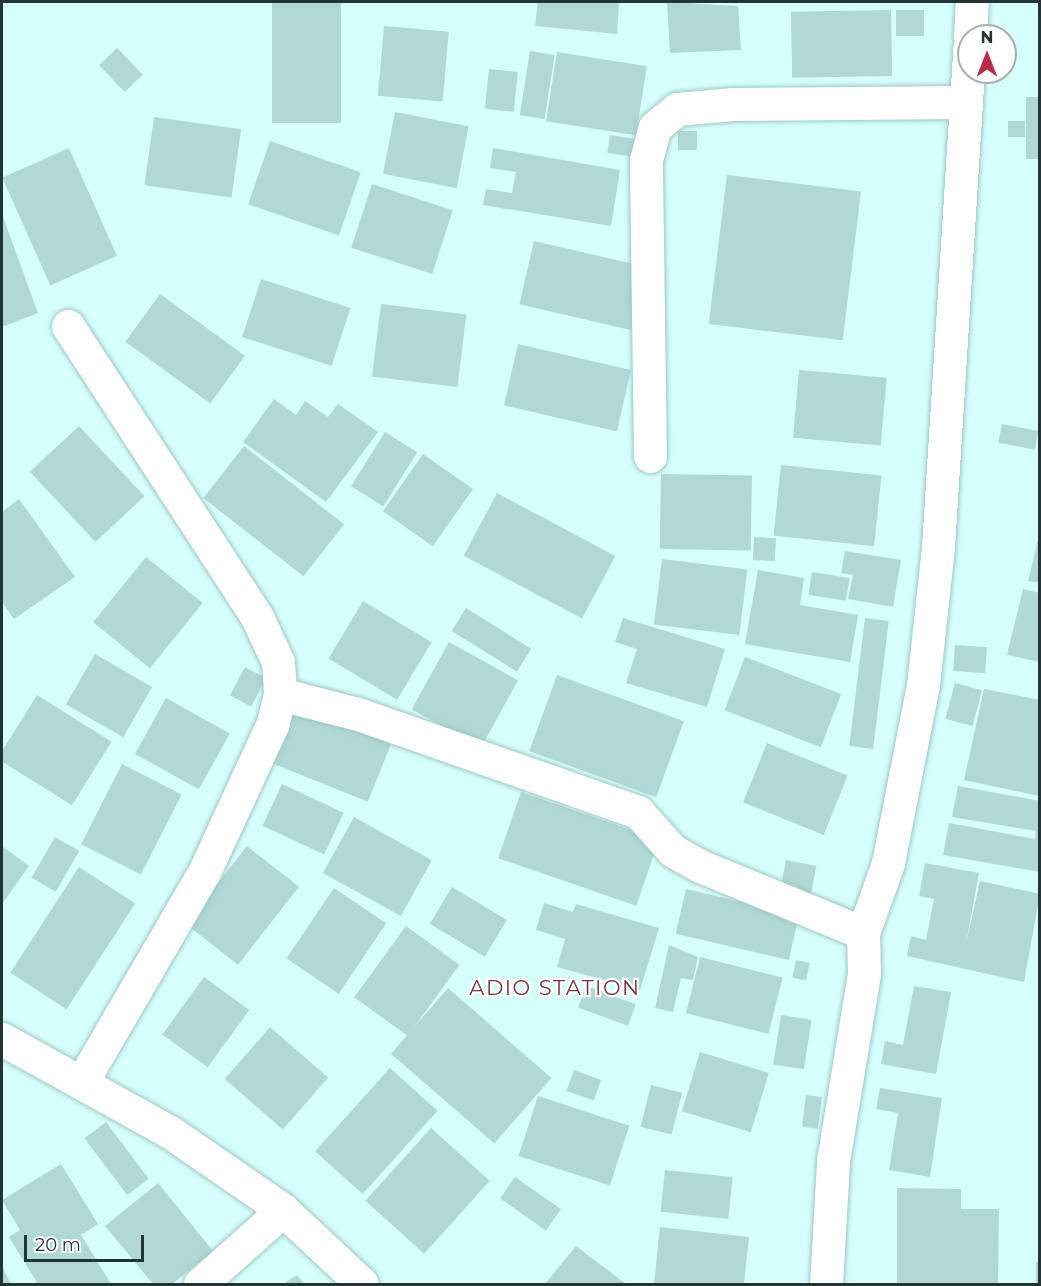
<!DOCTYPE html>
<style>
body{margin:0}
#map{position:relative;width:1041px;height:1286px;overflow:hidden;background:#d5fffd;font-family:Montserrat,sans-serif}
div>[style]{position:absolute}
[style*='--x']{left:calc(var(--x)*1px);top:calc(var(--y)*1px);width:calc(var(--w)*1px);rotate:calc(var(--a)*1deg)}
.building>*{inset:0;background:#afd8d6;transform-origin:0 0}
.roads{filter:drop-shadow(0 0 2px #9fc7c5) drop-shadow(0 0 2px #9fc7c5)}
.minor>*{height:33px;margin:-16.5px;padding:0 16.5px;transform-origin:16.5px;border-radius:16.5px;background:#fff}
.major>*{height:33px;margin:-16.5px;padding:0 16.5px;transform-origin:16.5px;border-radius:16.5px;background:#fff}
span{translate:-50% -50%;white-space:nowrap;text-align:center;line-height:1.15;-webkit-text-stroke:4.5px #fff;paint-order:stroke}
.quarter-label{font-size:21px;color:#7e363f;letter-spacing:1.5px}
.frame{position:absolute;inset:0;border:3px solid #233433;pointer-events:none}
.north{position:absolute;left:957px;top:24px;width:60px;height:60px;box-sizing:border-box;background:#fff;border:2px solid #a7aead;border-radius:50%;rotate:0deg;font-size:16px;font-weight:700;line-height:24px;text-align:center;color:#233433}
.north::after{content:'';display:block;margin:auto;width:21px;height:27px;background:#bb2a48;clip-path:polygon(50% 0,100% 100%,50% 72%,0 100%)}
.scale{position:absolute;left:24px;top:1235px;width:120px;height:27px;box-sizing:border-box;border:3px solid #233433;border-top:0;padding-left:8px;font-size:18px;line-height:21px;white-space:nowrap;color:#233433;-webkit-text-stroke:4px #fff;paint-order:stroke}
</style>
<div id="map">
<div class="building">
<div style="left:272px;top:2px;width:69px;height:121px"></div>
<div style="clip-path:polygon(538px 2px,619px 2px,617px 34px,535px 26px)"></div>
<div style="clip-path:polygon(667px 2px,738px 6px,741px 50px,670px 53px)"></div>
<div style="left:891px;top:10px;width:66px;height:100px;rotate:89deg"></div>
<div style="left:896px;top:10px;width:28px;height:26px"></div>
<div style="left:384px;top:26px;width:65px;height:70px;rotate:5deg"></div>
<div style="left:117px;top:48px;width:37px;height:25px;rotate:46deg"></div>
<div style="left:530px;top:51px;width:25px;height:65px;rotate:9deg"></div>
<div style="left:557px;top:52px;width:91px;height:70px;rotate:9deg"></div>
<div style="left:489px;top:69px;width:29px;height:40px;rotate:6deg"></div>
<div style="left:1026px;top:97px;width:14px;height:62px"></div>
<div style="left:395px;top:112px;width:75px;height:63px;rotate:11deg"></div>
<div style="left:154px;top:117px;width:88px;height:69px;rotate:8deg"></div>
<div style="left:1008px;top:121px;width:17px;height:16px"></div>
<div style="left:678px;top:131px;width:19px;height:19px"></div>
<div style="left:610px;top:135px;width:30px;height:18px;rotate:9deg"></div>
<div style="left:270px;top:141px;width:96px;height:67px;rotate:19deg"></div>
<div style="left:69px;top:148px;width:118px;height:73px;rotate:66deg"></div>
<div style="clip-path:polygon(493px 148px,620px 170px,611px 226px,483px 205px,486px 189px,512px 193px,516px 172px,490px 168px)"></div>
<div style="left:727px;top:175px;width:135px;height:150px;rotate:7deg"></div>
<div style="left:372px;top:184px;width:85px;height:67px;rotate:18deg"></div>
<div style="clip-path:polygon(2px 214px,38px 313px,2px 327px)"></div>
<div style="left:534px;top:241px;width:115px;height:65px;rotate:13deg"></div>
<div style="left:261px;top:279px;width:94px;height:61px;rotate:18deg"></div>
<div style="left:160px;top:294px;width:105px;height:59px;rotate:36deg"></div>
<div style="left:381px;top:304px;width:86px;height:73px;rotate:7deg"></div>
<div style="left:518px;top:344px;width:116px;height:63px;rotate:13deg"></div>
<div style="left:799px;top:370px;width:88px;height:68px;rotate:5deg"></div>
<div style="clip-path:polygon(274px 399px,296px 415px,305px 401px,328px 417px,338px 404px,378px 432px,326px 502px,243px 442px)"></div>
<div style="left:1002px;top:424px;width:37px;height:19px;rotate:11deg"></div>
<div style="left:79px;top:426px;width:96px;height:67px;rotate:47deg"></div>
<div style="left:385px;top:432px;width:38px;height:64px;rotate:32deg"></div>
<div style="left:244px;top:446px;width:127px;height:66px;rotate:38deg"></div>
<div style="left:423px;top:454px;width:61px;height:70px;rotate:35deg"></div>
<div style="left:781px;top:465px;width:101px;height:71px;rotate:6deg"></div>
<div style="left:661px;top:474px;width:91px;height:75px;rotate:1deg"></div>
<div style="left:497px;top:493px;width:134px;height:71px;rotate:28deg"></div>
<div style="clip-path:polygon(19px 499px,75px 577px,14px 619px,2px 602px,2px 512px)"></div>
<div style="clip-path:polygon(1040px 532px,1040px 583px,1028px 581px)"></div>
<div style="left:754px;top:537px;width:22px;height:23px;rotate:3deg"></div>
<div style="clip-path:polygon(845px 551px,901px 560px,893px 607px,848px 599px,853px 575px,841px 573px)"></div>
<div style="left:146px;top:557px;width:73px;height:84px;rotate:39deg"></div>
<div style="left:662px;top:559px;width:86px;height:66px;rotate:7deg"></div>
<div style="clip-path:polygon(758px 570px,804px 578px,800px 605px,858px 615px,850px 662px,745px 644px)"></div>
<div style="left:812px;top:572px;width:38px;height:23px;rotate:9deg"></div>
<div style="clip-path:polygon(1023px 589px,1040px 593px,1040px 662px,1007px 655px)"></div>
<div style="left:363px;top:601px;width:80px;height:67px;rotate:31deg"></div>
<div style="left:466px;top:608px;width:77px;height:27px;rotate:32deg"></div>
<div style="clip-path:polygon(623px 618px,725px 649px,707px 707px,626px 683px,637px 649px,615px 642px)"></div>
<div style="left:865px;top:618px;width:24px;height:129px;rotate:7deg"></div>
<div style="left:449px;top:642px;width:79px;height:77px;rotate:29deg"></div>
<div style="left:955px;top:645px;width:32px;height:26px;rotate:4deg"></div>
<div style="left:95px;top:654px;width:66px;height:58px;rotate:30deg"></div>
<div style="left:745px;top:657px;width:103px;height:57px;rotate:21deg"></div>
<div style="left:245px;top:667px;width:24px;height:32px;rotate:28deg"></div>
<div style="left:557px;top:675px;width:135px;height:81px;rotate:20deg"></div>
<div style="left:955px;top:683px;width:28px;height:37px;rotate:15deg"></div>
<div style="clip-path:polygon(984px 689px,1040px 700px,1039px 796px,964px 780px)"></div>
<div style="left:37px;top:695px;width:88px;height:75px;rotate:32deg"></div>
<div style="left:166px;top:698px;width:73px;height:64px;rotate:29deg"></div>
<div style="left:294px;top:704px;width:105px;height:63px;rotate:22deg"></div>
<div style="left:767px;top:743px;width:87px;height:64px;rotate:22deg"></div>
<div style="left:122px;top:764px;width:67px;height:90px;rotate:27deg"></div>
<div style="left:282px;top:784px;width:68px;height:46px;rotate:25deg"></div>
<div style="clip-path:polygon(958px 786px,1040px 801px,1040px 872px,943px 855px,949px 823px,1035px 839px,1036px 831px,952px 817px)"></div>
<div style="left:521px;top:792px;width:146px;height:70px;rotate:19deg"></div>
<div style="left:354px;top:817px;width:89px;height:64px;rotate:29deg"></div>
<div style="left:55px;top:837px;width:28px;height:47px;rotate:30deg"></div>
<div style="clip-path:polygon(2px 846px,29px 866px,2px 904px)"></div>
<div style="left:247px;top:846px;width:66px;height:99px;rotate:38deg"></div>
<div style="left:786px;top:860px;width:31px;height:36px;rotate:11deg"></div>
<div style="clip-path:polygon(925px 863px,979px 873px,966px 944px,980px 881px,1040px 894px,1024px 982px,907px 956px,911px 936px,926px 940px,934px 899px,919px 896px)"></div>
<div style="left:79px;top:867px;width:67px;height:126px;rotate:33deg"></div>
<div style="left:452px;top:887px;width:64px;height:43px;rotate:31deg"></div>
<div style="left:334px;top:888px;width:63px;height:85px;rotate:34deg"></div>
<div style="left:686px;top:889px;width:116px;height:46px;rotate:13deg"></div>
<div style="clip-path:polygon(544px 903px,573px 912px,576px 904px,659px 928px,640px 990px,557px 967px,565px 939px,536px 930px)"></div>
<div style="left:406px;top:926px;width:66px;height:88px;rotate:36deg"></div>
<div style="clip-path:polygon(669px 945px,698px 957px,693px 980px,681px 978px,673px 1012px,655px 1008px)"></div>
<div style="left:700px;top:957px;width:85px;height:58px;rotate:14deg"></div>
<div style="left:796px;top:960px;width:14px;height:18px;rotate:12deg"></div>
<div style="left:204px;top:977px;width:56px;height:71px;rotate:36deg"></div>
<div style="left:586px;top:986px;width:53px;height:23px;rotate:20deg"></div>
<div style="clip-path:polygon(914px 986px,951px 992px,936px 1074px,881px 1064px,885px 1041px,903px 1045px)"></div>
<div style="left:448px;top:988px;width:137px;height:87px;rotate:41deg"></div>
<div style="left:781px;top:1015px;width:31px;height:50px;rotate:9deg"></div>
<div style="left:270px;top:1027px;width:77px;height:69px;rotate:41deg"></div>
<div style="left:700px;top:1052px;width:72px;height:62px;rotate:17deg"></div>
<div style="left:390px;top:1068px;width:64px;height:112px;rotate:42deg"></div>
<div style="left:574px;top:1070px;width:29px;height:22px;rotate:20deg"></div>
<div style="left:651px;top:1085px;width:32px;height:43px;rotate:14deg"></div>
<div style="clip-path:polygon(880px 1088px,942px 1098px,930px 1177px,889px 1170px,898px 1113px,876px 1109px)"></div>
<div style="left:806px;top:1095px;width:16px;height:32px;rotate:7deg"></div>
<div style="left:538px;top:1096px;width:96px;height:63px;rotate:18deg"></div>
<div style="left:106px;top:1122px;width:71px;height:27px;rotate:53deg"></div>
<div style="left:431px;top:1128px;width:79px;height:98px;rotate:42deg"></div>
<div style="clip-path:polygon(61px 1164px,98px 1224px,81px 1235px,111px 1284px,38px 1284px,9px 1237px,20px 1230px,2px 1200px)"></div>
<div style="left:665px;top:1170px;width:68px;height:42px;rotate:6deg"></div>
<div style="left:515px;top:1177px;width:56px;height:26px;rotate:35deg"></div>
<div style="clip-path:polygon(158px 1183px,213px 1251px,172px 1284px,153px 1284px,105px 1226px)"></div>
<div style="clip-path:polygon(897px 1188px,961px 1189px,961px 1209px,999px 1209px,998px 1284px,897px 1284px)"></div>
<div style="clip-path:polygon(660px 1227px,749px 1237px,744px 1284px,654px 1284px)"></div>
<div style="clip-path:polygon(576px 1246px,626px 1284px,545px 1284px)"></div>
<div style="left:1036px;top:1262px;width:4px;height:22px"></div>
<div style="clip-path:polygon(2px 1266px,11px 1284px,2px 1284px)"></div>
<div style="clip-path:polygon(297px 1275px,304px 1284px,283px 1284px)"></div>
</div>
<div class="roads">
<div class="minor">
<div style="--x:68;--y:326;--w:347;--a:57"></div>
<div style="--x:257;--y:617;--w:50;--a:65"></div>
<div style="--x:278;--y:662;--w:32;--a:86"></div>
<div style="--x:280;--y:694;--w:32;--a:104"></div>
<div style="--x:272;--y:725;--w:162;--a:114.8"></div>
<div style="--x:204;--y:872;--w:244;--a:120.2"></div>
<div style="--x:650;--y:456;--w:296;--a:-90.8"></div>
<div style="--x:646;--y:160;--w:34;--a:-75"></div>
<div style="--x:655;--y:127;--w:28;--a:-39"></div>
<div style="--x:677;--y:109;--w:56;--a:-5.1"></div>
<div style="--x:733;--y:104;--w:233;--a:-0.5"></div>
<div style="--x:280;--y:694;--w:81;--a:14.4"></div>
<div style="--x:358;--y:714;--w:297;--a:19.3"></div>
<div style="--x:638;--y:812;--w:52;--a:48.1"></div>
<div style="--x:673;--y:851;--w:31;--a:29"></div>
<div style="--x:700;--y:866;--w:176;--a:22.3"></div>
<div style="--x:2;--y:1039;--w:192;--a:29"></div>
<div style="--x:170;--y:1132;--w:137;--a:34.6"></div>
<div style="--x:283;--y:1210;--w:108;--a:43.1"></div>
<div style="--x:200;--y:1284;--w:111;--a:-41.7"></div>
</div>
<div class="major">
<div style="--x:970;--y:36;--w:34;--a:-87"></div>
<div style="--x:826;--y:1284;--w:123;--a:-86.7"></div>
<div style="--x:833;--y:1161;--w:191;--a:-80.6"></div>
<div style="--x:864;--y:973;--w:40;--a:-91.4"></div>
<div style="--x:863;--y:933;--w:74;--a:-70.3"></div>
<div style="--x:888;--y:863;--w:181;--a:-78.9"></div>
<div style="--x:923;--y:685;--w:139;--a:-83.8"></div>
<div style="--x:938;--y:547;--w:500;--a:-86.4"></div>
</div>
</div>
<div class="quarter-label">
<span style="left:555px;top:988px">ADIO STATION</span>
</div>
<div class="frame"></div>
<div class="north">N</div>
<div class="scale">20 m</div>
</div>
